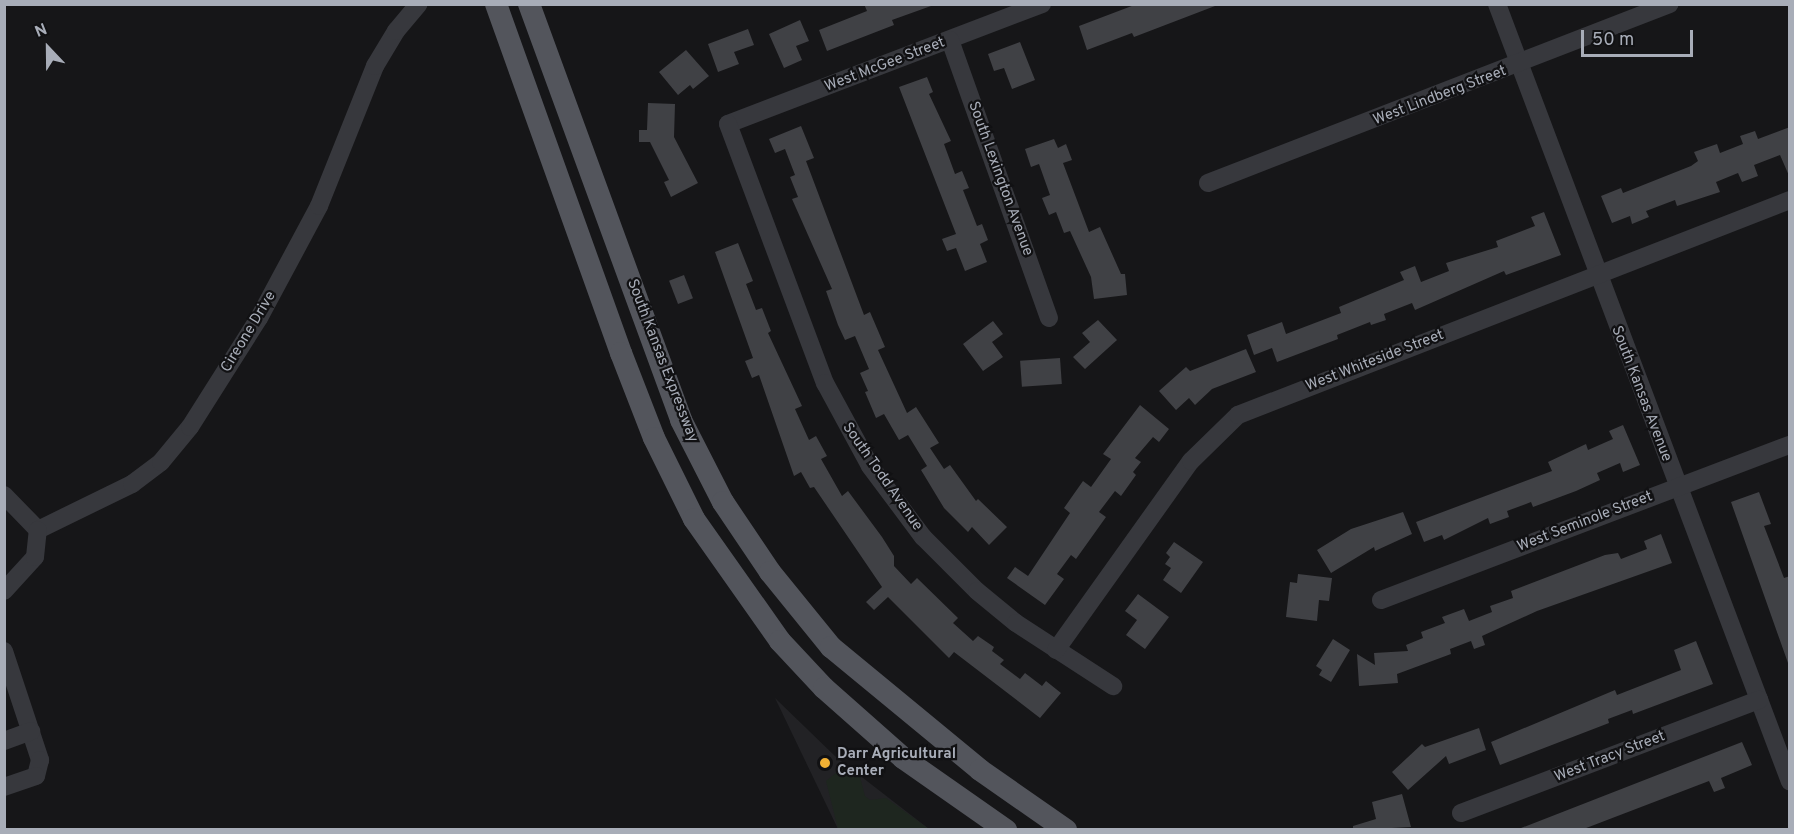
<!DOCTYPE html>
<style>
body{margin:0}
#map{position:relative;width:1794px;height:834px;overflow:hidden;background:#161618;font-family:Overpass,sans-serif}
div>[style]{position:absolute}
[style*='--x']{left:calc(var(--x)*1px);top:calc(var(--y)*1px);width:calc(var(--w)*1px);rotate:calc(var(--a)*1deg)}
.built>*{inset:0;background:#222225}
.green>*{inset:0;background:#1e261f}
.building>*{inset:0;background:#404145;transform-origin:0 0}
.minor>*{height:18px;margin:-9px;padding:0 9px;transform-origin:9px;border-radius:9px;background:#37383d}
.major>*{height:22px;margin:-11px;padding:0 11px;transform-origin:11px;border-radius:11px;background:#53555c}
.dots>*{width:16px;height:16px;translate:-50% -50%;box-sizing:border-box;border:3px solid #111113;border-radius:50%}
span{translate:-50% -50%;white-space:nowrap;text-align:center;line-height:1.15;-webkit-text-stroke:4.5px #111113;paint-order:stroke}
.street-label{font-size:15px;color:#a8adb8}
.poi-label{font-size:15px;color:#a8adb8;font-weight:700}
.left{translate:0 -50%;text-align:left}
.frame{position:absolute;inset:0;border:6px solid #a8adb8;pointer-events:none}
.north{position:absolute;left:18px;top:18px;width:60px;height:60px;-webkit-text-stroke:4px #111113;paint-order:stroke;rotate:338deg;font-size:16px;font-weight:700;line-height:24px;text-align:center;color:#a8adb8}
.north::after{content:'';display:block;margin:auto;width:21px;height:27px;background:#a8adb8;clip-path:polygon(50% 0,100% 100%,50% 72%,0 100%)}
.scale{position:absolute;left:1581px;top:30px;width:112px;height:27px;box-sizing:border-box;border:3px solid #a8adb8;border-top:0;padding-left:8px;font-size:18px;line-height:21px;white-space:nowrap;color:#a8adb8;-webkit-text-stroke:4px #111113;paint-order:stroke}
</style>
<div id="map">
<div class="built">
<div style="clip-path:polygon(775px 698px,836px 757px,929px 829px,838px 829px)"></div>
</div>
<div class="green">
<div style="clip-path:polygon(842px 768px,860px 777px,865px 796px,870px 800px,886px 798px,929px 829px,838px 829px,826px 781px)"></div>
</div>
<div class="building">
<div style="clip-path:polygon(864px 4px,931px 4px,931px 6px,892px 20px,894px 25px,827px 51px,819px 30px,867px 11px)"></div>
<div style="clip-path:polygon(1137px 4px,1215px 4px,1215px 6px,1134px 37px,1132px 33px,1087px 50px,1079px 26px)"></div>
<div style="clip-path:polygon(800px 20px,809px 41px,796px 46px,802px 60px,784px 68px,769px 34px)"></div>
<div style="clip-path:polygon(748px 29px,754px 45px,734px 52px,739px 64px,718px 72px,708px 44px)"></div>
<div style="clip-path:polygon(1020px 42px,1035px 80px,1012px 89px,1004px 68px,994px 71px,988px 54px)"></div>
<div style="clip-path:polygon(686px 50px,709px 76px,693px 89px,690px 85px,678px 95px,659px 72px)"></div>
<div style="clip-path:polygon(927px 77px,933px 92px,929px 94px,951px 141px,944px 144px,955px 174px,962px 171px,969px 188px,963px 190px,977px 226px,982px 224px,988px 240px,980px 244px,987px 262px,965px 271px,956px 248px,947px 251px,942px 239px,956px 234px,899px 87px)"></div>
<div style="clip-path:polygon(648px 103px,675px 104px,674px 137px,698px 183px,671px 197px,664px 182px,669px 180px,650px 142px,639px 142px,639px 130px,647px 130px)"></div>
<div style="clip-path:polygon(801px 126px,814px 158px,806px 161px,864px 315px,870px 312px,885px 347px,878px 350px,907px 413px,916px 407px,939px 443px,930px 448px,944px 469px,950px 465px,976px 501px,978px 499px,1007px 527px,989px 545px,972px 527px,968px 532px,944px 508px,921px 470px,927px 466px,908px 435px,899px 440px,884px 414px,876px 418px,865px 392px,868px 391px,860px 373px,869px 369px,855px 336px,845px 340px,838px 325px,826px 291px,832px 289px,792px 199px,798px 197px,790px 177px,795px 175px,785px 149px,775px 153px,769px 139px)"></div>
<div style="clip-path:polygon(1790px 127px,1790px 178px,1780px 155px,1754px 165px,1758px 176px,1742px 182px,1738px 173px,1716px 182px,1720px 192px,1677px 206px,1675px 200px,1646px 211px,1649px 217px,1632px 224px,1630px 216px,1612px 223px,1601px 196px,1621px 188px,1623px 193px,1691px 166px,1698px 161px,1694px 152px,1717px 144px,1720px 153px,1743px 144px,1740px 136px,1755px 131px,1758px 139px)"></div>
<div style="clip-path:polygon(1054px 139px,1058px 148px,1066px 144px,1072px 160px,1063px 163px,1089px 232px,1100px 227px,1121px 274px,1125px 274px,1127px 295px,1094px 299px,1091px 277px,1070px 231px,1064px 233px,1056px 212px,1049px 215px,1042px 198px,1050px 195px,1039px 164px,1031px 167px,1025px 149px)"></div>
<div style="clip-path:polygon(1544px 212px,1561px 255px,1506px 275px,1504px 271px,1415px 310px,1412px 303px,1384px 314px,1386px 320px,1371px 325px,1370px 322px,1337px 335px,1338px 339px,1277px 362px,1272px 348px,1254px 355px,1247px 335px,1282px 322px,1286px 334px,1341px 313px,1339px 307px,1404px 280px,1400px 272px,1415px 266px,1421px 282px,1449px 271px,1446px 263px,1498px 247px,1496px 241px,1535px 226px,1531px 217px)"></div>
<div style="clip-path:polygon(738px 243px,753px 281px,746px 284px,756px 310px,762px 308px,771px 331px,768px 333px,802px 406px,795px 409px,809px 440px,816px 436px,827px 456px,821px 459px,842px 496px,848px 491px,882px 537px,894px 556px,894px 566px,911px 584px,917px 578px,958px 618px,953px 623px,973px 641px,978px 636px,994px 647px,992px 651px,1004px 660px,1000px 664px,1020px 679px,1025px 673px,1042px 686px,1046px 681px,1061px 693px,1040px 718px,954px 652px,949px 658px,888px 597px,874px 610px,866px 602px,882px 587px,814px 487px,810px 488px,801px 472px,794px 476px,759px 375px,752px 378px,745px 361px,753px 358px,715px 252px)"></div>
<div style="left:684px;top:275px;width:25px;height:16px;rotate:69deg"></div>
<div style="clip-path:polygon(1098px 320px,1117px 340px,1085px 369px,1073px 357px,1090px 342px,1082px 333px)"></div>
<div style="clip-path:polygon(993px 321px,1003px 334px,992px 342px,1003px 357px,983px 371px,963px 344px)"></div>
<div style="clip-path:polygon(1246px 349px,1256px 372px,1212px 389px,1195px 405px,1189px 398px,1176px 410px,1159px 391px,1186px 367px,1190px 371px)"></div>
<div style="left:1060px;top:358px;width:26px;height:40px;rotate:86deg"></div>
<div style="clip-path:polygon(1140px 405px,1169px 429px,1159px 442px,1153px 437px,1135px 458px,1141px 462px,1133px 472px,1136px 475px,1121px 496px,1115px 491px,1099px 512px,1106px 517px,1076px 559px,1071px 555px,1057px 574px,1064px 579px,1045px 605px,1007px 578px,1015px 567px,1028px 576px,1070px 513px,1064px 508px,1083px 481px,1091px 487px,1111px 459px,1103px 454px)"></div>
<div style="clip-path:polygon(1623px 425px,1640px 465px,1623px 472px,1620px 463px,1597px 473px,1600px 480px,1576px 491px,1533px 507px,1531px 502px,1507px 511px,1509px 517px,1490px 524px,1488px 518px,1444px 540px,1442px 535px,1424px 542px,1416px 522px,1552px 471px,1548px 462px,1586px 444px,1588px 450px,1613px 439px,1609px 431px)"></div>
<div style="clip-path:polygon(1759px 492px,1771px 524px,1764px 526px,1784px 578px,1790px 576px,1788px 663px,1731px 502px)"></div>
<div style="clip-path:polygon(1403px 512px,1412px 534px,1375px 551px,1374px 547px,1331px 573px,1317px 550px,1351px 529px)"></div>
<div style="clip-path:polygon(1661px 534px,1672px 563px,1537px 611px,1482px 636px,1485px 645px,1474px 649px,1471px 641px,1450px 649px,1451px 654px,1397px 674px,1398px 683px,1359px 686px,1357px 654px,1375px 665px,1374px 653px,1408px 651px,1406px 645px,1423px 638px,1421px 632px,1445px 623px,1442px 617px,1464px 609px,1469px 621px,1492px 612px,1490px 606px,1513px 598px,1511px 591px,1605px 555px,1618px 553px,1621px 559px,1647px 549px,1644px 541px)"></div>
<div style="clip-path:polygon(1174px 542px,1203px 562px,1181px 593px,1163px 580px,1171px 568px,1165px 564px,1170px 557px,1166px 553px)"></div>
<div style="clip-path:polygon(1298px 574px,1332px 578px,1329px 601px,1319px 600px,1317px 621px,1286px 617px,1290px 582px,1297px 583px)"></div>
<div style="clip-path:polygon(1138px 594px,1169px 617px,1145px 649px,1126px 635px,1137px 620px,1125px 611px)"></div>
<div style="clip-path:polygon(1333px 639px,1350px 650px,1331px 682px,1319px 675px,1322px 670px,1316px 666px)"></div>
<div style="clip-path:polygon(1696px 641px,1713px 684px,1633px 714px,1632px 710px,1608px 719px,1609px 723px,1500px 765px,1491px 742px,1615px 690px,1617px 695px,1681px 670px,1674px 650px)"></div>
<div style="clip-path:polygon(1479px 728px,1486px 750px,1449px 764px,1446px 756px,1408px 790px,1392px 772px,1422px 744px,1425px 747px)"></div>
<div style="clip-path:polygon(1742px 742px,1752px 765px,1721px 778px,1725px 788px,1714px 792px,1709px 781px,1581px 830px,1516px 830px)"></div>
<div style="clip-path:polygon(1402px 794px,1411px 827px,1353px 830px,1353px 826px,1376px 819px,1372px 802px)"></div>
</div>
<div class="minor">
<div style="--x:1042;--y:4;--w:336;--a:159.1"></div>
<div style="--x:728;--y:124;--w:277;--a:69.5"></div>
<div style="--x:825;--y:383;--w:94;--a:61.5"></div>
<div style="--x:870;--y:466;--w:89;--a:53.3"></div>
<div style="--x:923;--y:537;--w:76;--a:45"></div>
<div style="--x:977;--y:591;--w:50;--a:39.4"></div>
<div style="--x:1016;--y:623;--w:116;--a:33"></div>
<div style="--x:1497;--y:4;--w:831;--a:69.36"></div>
<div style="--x:950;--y:40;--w:295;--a:70.4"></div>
<div style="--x:1208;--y:183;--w:495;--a:-21.2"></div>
<div style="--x:4;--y:495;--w:49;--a:45.8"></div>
<div style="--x:38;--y:530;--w:105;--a:-26.1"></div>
<div style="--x:132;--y:484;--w:36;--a:-37"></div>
<div style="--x:161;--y:462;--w:45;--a:-50.4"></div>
<div style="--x:190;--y:427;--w:129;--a:-57.7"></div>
<div style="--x:259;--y:318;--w:127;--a:-61.8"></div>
<div style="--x:319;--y:206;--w:151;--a:-68.2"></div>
<div style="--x:375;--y:66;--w:41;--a:-59"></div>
<div style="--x:396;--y:31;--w:35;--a:-50"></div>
<div style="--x:4;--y:591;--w:46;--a:-47.6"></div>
<div style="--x:35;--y:557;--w:27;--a:-84"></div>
<div style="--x:1381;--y:600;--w:437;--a:-20.8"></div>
<div style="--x:1056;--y:650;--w:232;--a:-54.5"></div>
<div style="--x:1191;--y:461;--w:66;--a:-44.4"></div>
<div style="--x:1238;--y:415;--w:592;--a:-21.28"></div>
<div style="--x:4;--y:651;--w:115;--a:71.7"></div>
<div style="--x:40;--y:760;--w:16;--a:104"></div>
<div style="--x:36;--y:776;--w:34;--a:161"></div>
<div style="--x:4;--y:741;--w:29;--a:-20"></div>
<div style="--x:1461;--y:813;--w:319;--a:-20.8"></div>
</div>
<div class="major">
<div style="--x:496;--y:4;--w:371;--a:70.3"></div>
<div style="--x:621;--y:353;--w:91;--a:68.8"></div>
<div style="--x:654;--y:438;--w:90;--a:63.7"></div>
<div style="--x:694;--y:519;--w:149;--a:54.8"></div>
<div style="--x:780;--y:641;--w:64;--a:46.9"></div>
<div style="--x:824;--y:688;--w:106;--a:41.5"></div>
<div style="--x:903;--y:758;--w:126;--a:35"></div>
<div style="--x:529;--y:4;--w:443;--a:69.9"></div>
<div style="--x:681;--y:420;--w:92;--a:62.9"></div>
<div style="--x:723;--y:502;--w:84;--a:56.1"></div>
<div style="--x:770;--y:572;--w:97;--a:50.9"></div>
<div style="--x:831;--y:647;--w:193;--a:39.5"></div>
<div style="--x:980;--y:770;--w:105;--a:34.9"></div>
</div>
<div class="dots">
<div style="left:825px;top:763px;background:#f2b134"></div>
</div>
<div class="street-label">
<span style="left:885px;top:65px;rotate:-21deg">West McGee Street</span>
<span style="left:1440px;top:96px;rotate:-21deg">West Lindberg Street</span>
<span style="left:1000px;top:179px;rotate:70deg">South Lexington Avenue</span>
<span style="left:249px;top:332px;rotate:-59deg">Cireone Drive</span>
<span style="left:662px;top:361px;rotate:69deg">South Kansas Expressway</span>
<span style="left:1375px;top:361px;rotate:-21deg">West Whiteside Street</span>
<span style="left:1641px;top:394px;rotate:69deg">South Kansas Avenue</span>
<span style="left:882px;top:477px;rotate:55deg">South Todd Avenue</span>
<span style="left:1585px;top:522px;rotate:-21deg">West Seminole Street</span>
<span style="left:1610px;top:757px;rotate:-21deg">West Tracy Street</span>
</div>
<div class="poi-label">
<span class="left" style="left:837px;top:763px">Darr Agricultural<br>Center</span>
</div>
<div class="frame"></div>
<div class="north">N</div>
<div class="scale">50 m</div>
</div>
